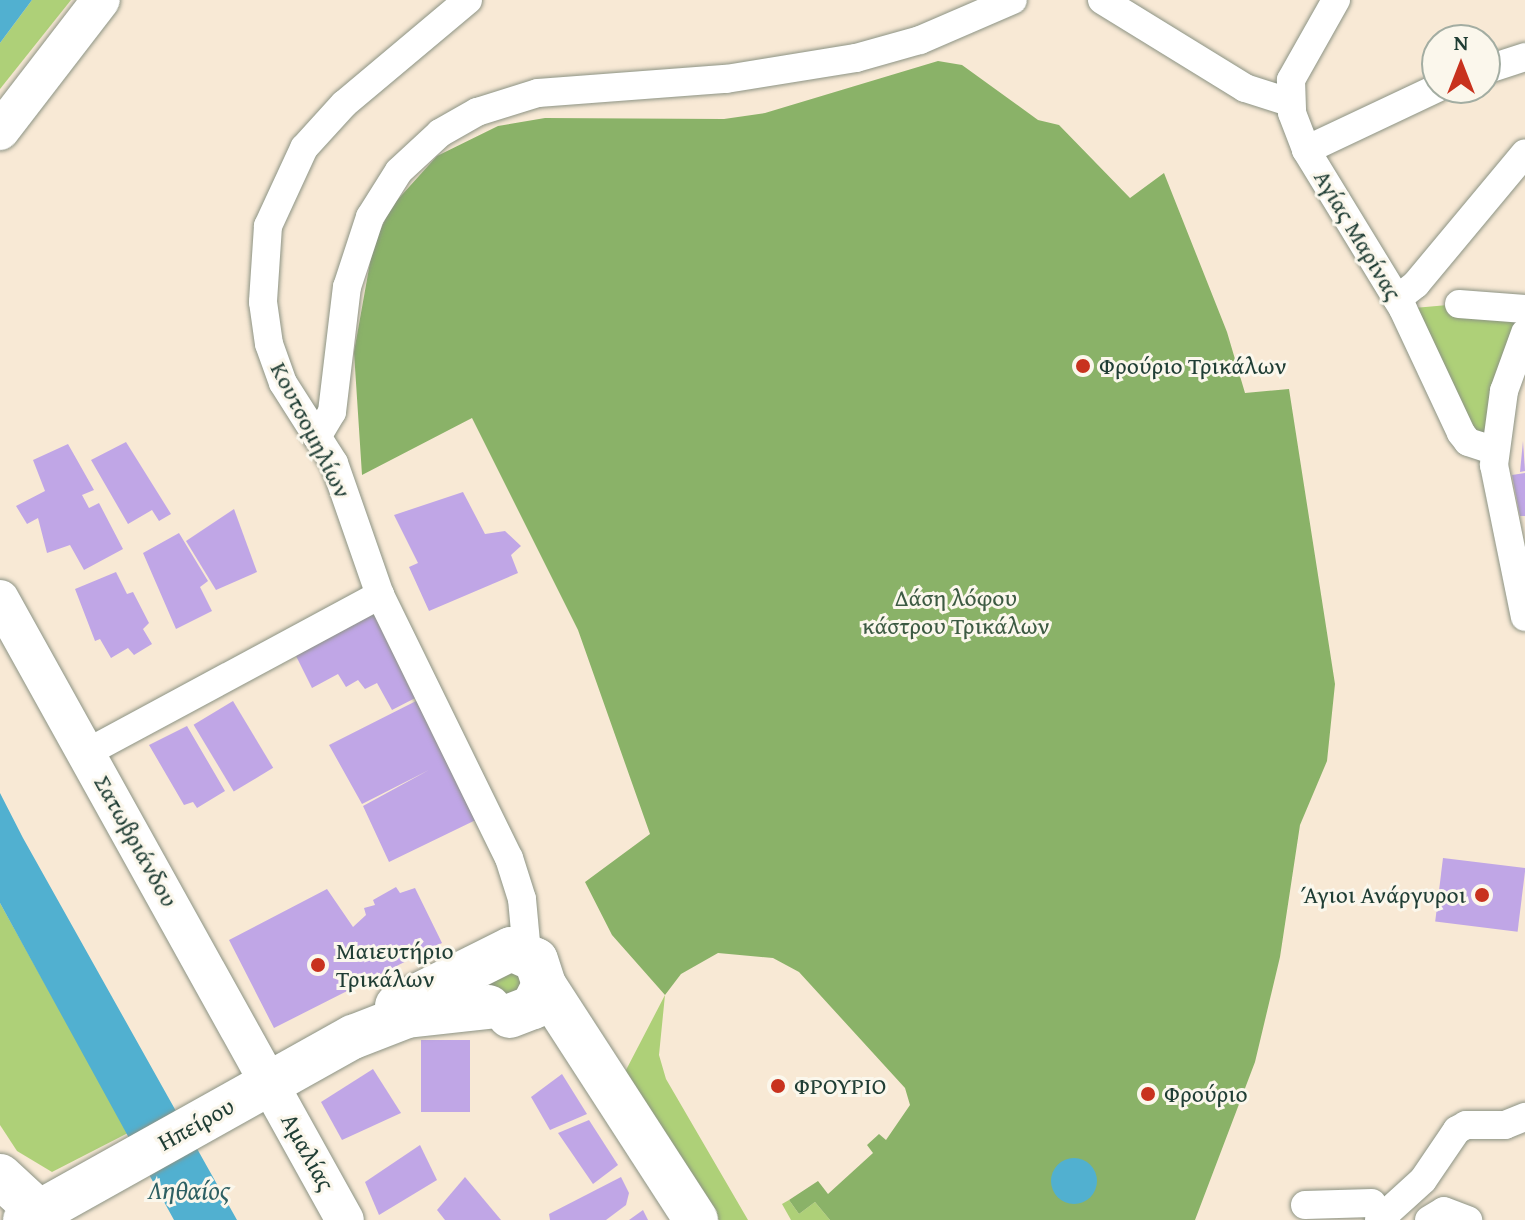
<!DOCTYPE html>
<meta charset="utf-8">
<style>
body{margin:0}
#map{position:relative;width:1525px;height:1220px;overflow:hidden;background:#f8e9d5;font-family:"Gentium Book Plus",serif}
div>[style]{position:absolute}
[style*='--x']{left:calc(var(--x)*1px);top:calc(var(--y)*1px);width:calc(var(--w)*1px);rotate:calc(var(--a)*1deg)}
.green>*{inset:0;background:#aed078}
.forest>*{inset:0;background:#8ab268}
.water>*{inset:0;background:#51b0d0}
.round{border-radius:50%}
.building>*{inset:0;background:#c0a6e6;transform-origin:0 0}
.roads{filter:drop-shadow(0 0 2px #8c9384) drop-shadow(0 0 2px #8c9384)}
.street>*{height:28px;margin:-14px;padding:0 14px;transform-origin:14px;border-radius:14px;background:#fff}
.secondary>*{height:38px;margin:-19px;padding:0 19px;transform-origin:19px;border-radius:19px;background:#fff}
.primary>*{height:44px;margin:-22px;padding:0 22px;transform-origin:22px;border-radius:22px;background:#fff}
.dots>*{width:22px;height:22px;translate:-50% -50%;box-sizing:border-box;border:4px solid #fbf7ec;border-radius:50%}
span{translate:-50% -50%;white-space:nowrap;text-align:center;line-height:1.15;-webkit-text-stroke:6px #fbf7ec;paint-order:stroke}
.street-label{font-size:24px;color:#1f3d34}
.poi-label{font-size:24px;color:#1f3d34}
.left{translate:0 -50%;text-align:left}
.right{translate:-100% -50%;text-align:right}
.park-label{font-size:24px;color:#3c5a42}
.water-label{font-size:26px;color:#2e6063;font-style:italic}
.north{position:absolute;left:1421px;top:24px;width:80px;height:80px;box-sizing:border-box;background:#fbf7ec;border:2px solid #a3ada2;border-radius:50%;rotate:0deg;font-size:22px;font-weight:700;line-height:32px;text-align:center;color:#1f3d34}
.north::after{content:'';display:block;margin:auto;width:28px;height:36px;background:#c8321e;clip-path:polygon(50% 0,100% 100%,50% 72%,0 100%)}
</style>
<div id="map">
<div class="green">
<div style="clip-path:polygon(32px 0,71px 0,0 89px,0 43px)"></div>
<div style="clip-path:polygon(1459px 304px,1521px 308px,1499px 416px,1475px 446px,1403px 309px)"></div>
<div style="clip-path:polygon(0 903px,128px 1133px,52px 1172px,17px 1151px,0 1125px)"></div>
<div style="clip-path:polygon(526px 969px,517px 1001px,491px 987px,491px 980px)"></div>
<div style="clip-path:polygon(665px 995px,659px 1055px,666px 1079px,748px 1220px,719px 1220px,625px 1072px)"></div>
<div style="clip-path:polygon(789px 1200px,799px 1214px,815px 1202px,830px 1220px,791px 1220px,782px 1204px)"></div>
</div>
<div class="forest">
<div style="clip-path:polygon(938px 61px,962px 65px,1038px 120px,1059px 125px,1130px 198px,1164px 173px,1227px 332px,1245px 393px,1289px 389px,1335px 684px,1327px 761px,1300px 825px,1280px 957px,1255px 1062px,1195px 1220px,830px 1220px,815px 1202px,799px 1214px,789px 1200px,818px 1181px,828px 1194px,873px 1153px,867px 1145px,879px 1134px,886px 1140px,910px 1105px,905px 1088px,799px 972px,773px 958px,718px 953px,681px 974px,665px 995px,612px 935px,585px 882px,650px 834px,578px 630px,472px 418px,362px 475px,354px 352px,373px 246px,391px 207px,437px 156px,498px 126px,545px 118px,724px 119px,765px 113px)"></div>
</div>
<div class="water">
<div style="clip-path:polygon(0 0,32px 0,0 43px)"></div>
<div style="clip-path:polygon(0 793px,23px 838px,237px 1220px,174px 1220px,0 903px)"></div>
<div class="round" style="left:1051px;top:1158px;width:46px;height:46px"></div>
</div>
<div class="building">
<div style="clip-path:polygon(1523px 441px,1525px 471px,1520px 472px)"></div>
<div style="clip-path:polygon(126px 442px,171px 514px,159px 521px,152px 510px,128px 524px,91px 460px)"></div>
<div style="clip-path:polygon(68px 444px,94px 490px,82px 495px,89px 508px,99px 503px,123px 549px,84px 570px,70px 545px,47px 553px,38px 518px,27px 524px,16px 506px,45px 491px,33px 460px)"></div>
<div style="clip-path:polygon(1525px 473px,1525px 516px,1520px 516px,1512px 475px)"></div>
<div style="clip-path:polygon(463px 492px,485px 534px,505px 531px,521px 546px,511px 555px,518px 573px,429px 611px,409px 567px,418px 563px,394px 515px)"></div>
<div style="clip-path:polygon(234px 509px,257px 572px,216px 590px,186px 541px)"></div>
<div style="clip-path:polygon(179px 533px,208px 581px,200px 587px,212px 611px,176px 629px,143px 553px)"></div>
<div style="clip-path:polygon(116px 572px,127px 594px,133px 592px,149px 623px,143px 629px,152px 644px,134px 655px,128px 648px,111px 658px,100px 639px,95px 641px,75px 589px)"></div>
<div style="clip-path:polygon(379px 610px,421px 695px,392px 710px,377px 683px,365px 689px,358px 680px,346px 687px,338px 674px,312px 688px,295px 654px)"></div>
<div style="clip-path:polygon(422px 698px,484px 816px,389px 862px,363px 806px,429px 770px,362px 804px,329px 745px)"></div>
<div style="left:233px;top:701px;width:78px;height:46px;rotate:59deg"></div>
<div style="clip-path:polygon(187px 726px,225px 791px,197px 808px,193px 802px,184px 805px,149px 745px)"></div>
<div style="left:1443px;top:858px;width:83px;height:64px;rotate:7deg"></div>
<div style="clip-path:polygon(396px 887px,400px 893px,415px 888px,442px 943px,274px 1028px,229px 940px,327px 889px,353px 927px,366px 915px,364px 908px,375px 905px,373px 900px)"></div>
<div style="left:421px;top:1040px;width:49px;height:72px"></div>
<div style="clip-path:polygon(373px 1069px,401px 1113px,342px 1140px,321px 1102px)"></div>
<div style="clip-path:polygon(562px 1074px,587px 1114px,550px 1130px,531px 1097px)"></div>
<div style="clip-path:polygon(589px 1120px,618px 1165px,593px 1184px,558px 1133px)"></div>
<div style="clip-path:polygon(420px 1145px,437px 1180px,379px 1215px,365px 1182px)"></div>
<div style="clip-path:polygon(465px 1177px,501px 1220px,445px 1220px,437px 1210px)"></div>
<div style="clip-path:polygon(621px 1177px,629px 1193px,626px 1205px,606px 1220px,550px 1220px,549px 1214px)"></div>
<div style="clip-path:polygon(643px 1210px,648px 1220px,629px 1220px)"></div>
</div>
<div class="roads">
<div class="street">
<div style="--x:468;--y:0;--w:162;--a:140"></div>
<div style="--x:344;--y:104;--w:59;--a:132.3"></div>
<div style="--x:304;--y:148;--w:86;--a:114.8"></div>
<div style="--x:268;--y:226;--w:76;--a:93.8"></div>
<div style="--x:263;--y:302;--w:42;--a:81.9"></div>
<div style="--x:269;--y:344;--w:41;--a:70.3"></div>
<div style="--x:283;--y:383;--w:95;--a:57.5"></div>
<div style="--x:334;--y:463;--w:140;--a:70.8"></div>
<div style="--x:380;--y:595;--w:293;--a:63.9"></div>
<div style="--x:509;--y:858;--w:43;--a:72.4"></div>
<div style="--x:522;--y:899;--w:54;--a:84.7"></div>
<div style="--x:1102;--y:0;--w:168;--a:31.6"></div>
<div style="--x:1245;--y:88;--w:46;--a:17.7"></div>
<div style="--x:1336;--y:0;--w:92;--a:119.4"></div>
<div style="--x:1291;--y:80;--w:33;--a:88"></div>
<div style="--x:1292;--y:113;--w:40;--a:69"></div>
<div style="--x:1306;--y:150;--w:186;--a:58.6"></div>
<div style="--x:1403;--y:309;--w:137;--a:64.9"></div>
<div style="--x:1461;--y:433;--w:11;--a:52"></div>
<div style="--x:1468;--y:442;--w:28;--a:18"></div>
<div style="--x:1485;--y:70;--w:42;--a:-18"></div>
<div style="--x:1306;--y:150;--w:145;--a:-25.3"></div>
<div style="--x:1397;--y:299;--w:24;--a:-38"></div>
<div style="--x:1416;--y:284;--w:170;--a:-50.2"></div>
<div style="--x:1459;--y:304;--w:66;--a:4.3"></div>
<div style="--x:1525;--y:333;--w:62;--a:109.9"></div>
<div style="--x:1504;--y:391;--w:75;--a:97.7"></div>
<div style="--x:1494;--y:465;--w:155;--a:78.5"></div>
<div style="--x:317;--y:437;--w:29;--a:-59"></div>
<div style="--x:332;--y:412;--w:126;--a:-83.2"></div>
<div style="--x:347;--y:287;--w:74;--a:-71.8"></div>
<div style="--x:370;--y:217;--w:54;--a:-57.8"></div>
<div style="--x:399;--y:171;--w:56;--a:-42.8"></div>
<div style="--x:440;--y:133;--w:43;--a:-29.6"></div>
<div style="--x:477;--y:112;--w:64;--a:-17.3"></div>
<div style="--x:538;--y:93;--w:189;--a:-4.3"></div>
<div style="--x:726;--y:79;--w:132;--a:-9.2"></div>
<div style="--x:856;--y:58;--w:66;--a:-15.7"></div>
<div style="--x:920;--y:40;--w:101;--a:-23.3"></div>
<div style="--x:88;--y:752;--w:332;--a:-28.3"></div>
<div style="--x:1305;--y:1205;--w:67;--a:-1.7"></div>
<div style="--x:1379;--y:1220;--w:59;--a:-42.3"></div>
<div style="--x:1423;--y:1180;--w:60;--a:-55.8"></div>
<div style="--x:1457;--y:1130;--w:10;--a:-29"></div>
<div style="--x:1466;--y:1125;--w:39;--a:0"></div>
<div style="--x:1505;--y:1125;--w:22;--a:-22"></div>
<div style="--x:1429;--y:1220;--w:17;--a:-31"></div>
<div style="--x:1444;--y:1211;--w:26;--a:21"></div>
</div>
<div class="secondary">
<div style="--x:0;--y:131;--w:165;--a:-52.4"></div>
<div style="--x:0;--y:599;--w:710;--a:60.95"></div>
</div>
<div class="primary">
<div style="--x:544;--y:985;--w:280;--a:57.1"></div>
<div style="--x:397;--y:1006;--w:127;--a:-26.6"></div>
<div style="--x:511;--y:949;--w:27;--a:24"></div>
<div style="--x:536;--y:960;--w:26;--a:72"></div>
<div style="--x:544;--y:985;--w:25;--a:117"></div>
<div style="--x:533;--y:1007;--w:25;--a:159"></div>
<div style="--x:0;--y:1176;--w:53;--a:42.7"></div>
<div style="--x:25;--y:1220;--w:376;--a:-29.2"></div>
<div style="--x:353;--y:1037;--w:58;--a:-21.3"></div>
<div style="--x:407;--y:1016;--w:82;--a:-6.3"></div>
</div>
</div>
<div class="dots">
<div style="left:1083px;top:366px;background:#c8321e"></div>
<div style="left:1482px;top:895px;background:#c8321e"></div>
<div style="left:318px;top:965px;background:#c8321e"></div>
<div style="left:778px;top:1086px;background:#c8321e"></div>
<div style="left:1148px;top:1094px;background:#c8321e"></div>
</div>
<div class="street-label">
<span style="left:1358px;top:235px;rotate:59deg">Αγίας Μαρίνας</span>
<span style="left:311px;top:430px;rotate:63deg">Κουτσομηλίων</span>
<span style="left:136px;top:841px;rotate:61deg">Σατωβριάνδου</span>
<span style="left:196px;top:1124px;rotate:-29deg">Ηπείρου</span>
<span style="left:308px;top:1152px;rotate:61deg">Αμαλίας</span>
</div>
<div class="poi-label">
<span class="left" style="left:1099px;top:366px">Φρούριο Τρικάλων</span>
<span class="right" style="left:1466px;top:895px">Άγιοι Ανάργυροι</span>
<span class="left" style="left:336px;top:965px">Μαιευτήριο<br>Τρικάλων</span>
<span class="left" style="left:794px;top:1086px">ΦΡΟΥΡΙΟ</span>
<span class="left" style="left:1164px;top:1094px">Φρούριο</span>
</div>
<div class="park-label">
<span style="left:956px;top:612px">Δάση λόφου<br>κάστρου Τρικάλων</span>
</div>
<div class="water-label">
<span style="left:189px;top:1190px">Ληθαίος</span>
</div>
<div class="north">N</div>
</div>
